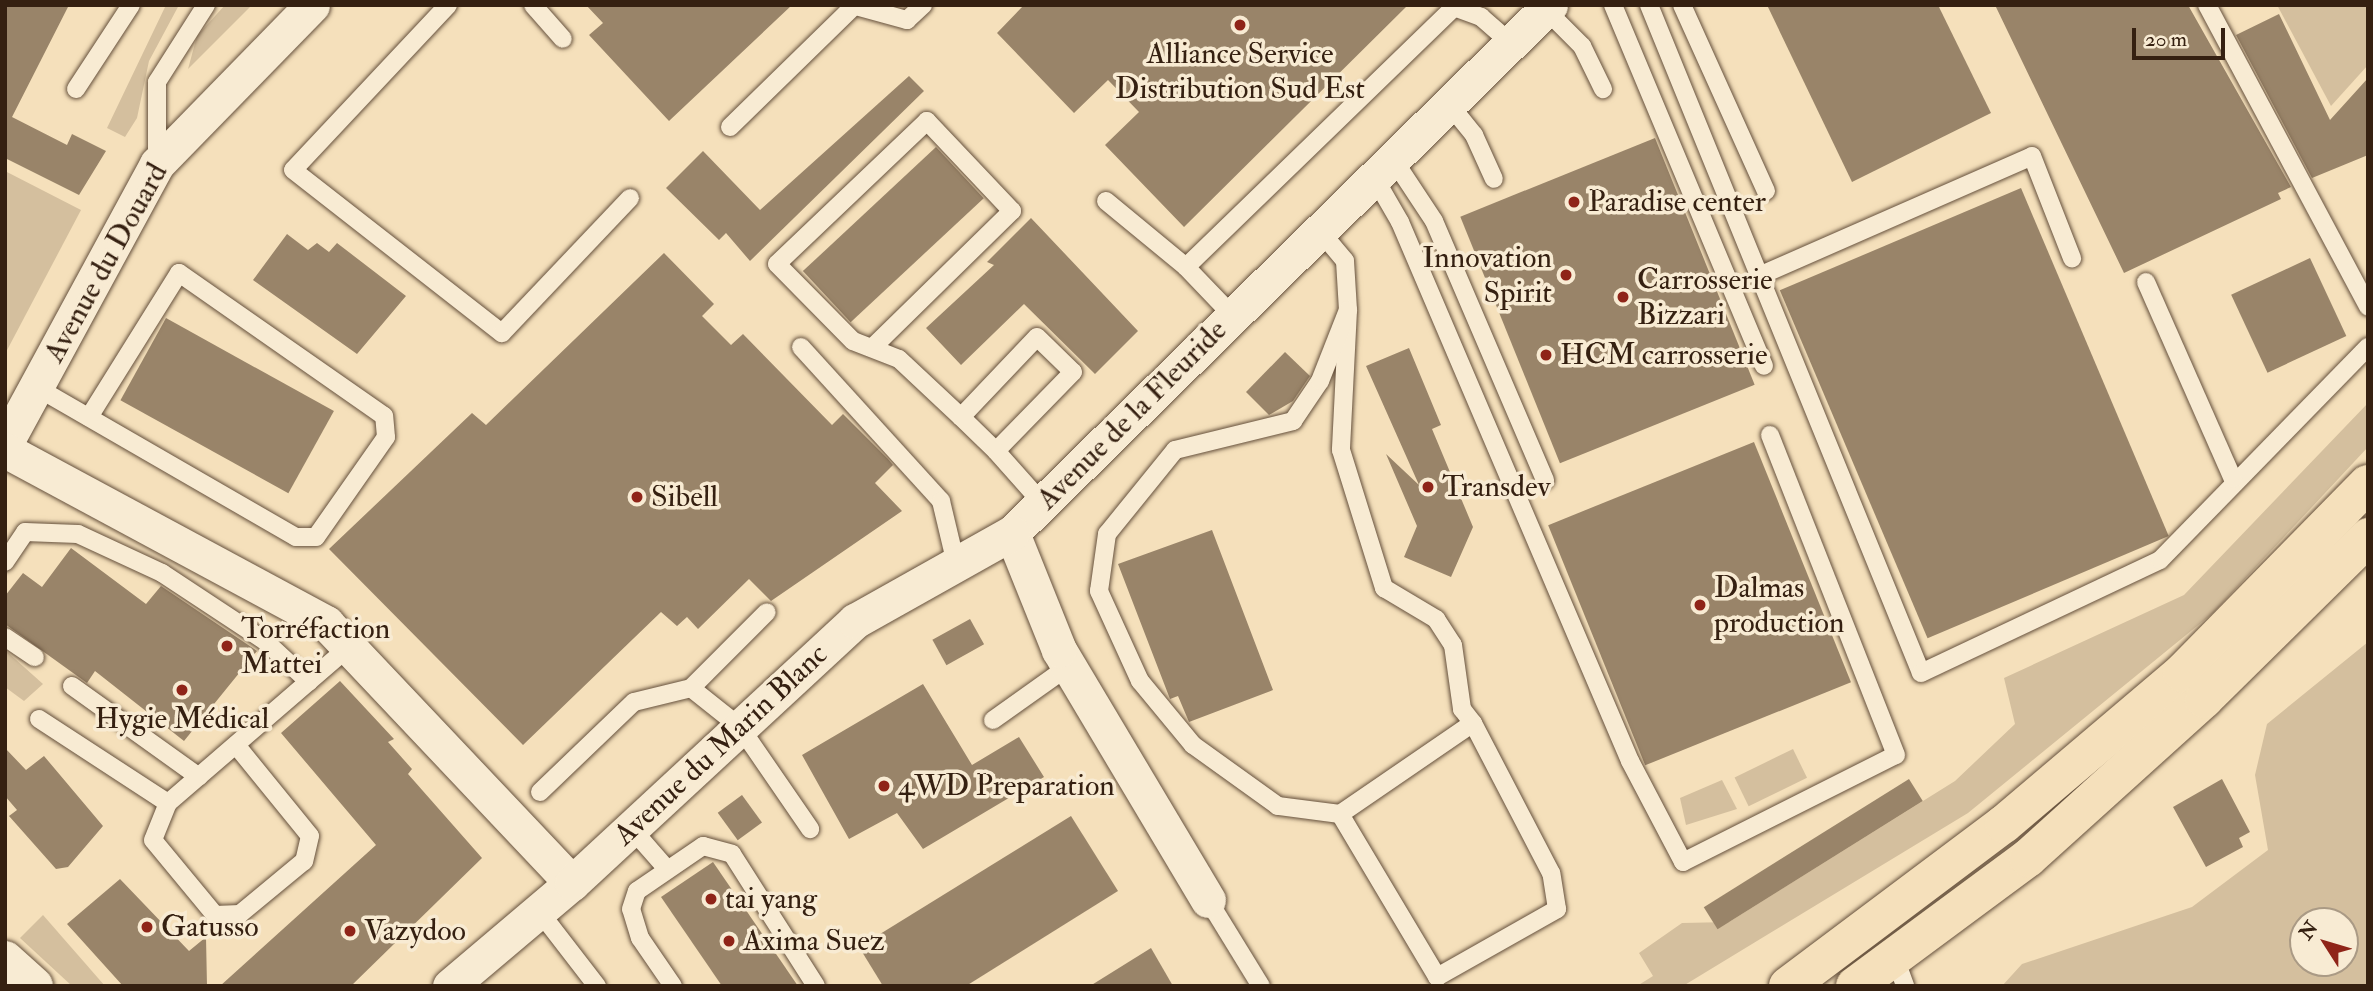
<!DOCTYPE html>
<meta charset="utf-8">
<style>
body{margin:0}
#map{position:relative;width:2373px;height:991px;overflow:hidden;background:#f5e0bb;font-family:"IM FELL Double Pica",serif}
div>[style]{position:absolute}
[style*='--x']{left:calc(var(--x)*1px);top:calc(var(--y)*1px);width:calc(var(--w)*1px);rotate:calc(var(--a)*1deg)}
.green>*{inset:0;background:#d4bf9e;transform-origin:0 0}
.building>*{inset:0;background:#998469;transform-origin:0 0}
.roads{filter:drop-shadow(0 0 2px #65503c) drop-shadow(0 0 2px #65503c)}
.lane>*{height:18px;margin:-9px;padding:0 9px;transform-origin:9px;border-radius:9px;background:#f8ebd3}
.street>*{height:35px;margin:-17.5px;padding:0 17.5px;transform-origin:17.5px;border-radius:17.5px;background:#f8ebd3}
.secondary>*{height:38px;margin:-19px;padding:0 19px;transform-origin:19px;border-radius:19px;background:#f8ebd3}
.primary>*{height:38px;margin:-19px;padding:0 19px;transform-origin:19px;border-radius:19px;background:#f5e0bb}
.dots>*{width:19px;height:19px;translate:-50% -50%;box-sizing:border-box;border:4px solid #f8ebd3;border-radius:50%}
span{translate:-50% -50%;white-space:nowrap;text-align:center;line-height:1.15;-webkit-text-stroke:7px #f8ebd3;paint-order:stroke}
.poi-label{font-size:30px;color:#352011}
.left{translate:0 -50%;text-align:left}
.right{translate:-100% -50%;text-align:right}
.street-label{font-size:30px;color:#352011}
.frame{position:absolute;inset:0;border:7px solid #352011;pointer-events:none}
.north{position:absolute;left:2289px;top:907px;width:70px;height:70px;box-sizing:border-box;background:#f8ebd3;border:2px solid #aa9a85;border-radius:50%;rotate:307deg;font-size:19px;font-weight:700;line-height:28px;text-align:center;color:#352011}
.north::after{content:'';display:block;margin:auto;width:24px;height:32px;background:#8f2418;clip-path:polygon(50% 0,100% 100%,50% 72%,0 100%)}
.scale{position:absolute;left:2132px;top:28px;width:93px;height:32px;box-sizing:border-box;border:4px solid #352011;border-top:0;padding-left:9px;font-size:21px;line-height:24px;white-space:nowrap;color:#352011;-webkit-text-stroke:5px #f8ebd3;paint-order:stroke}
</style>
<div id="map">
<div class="green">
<div style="clip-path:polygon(166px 5px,179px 5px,149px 61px,137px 118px,125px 137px,107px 128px)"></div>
<div style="clip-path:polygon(225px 5px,252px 5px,188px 69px,197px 36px)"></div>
<div style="clip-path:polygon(2277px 5px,2368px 5px,2368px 65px,2331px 106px)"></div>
<div style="clip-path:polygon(5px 171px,81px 210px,5px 354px)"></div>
<div style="clip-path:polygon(2368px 403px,2368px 447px,2213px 613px,1968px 813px,1683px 986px,1637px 986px,1653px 976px,1639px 953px,1682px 923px,1729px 922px,1955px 781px,2015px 724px,2004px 678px,2184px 595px)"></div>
<div style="clip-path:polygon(evenodd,2368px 642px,2368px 986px,2002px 986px,2022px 964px,2192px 907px,2268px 850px,2255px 775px,2267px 724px,2368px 642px,2303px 921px,2345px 921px,2345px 963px,2303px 963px,2303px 921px)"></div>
<div style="clip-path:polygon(5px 650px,43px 684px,24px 701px,5px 687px)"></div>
<div style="left:1793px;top:749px;width:32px;height:65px;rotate:64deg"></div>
<div style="clip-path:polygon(1722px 780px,1737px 809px,1686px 825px,1680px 798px)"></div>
<div style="clip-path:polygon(43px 915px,105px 986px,72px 986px,20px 938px)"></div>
</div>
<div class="building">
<div style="clip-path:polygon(5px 5px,69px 5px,12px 117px,67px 145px,72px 134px,106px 151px,79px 195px,5px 158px)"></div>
<div style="clip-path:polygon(586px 5px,792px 5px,669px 121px,589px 35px,603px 23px)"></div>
<div style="clip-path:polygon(1024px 5px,1408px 5px,1184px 227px,1105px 145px,1139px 112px,1108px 80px,1074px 113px,997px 33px)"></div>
<div style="clip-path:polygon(1767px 5px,1938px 5px,1991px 113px,1852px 182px)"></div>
<div style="clip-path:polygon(1995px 5px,2188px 5px,2291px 187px,2278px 193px,2281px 199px,2124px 273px)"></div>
<div style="clip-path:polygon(2279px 14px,2330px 120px,2368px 78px,2368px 155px,2312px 178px,2236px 35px)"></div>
<div style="clip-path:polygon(909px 76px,924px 91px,750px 261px,726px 233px,719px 240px,666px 188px,703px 151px,760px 210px)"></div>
<div style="left:1655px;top:138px;width:266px;height:210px;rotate:68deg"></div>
<div style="left:936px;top:147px;width:70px;height:182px;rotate:47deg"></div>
<div style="left:2021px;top:188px;width:378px;height:262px;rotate:67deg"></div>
<div style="clip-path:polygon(1031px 218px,1138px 331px,1095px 374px,1024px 304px,961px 365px,926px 328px,994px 265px,987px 262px)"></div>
<div style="clip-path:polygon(287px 234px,308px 250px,317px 243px,329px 252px,337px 243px,406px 296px,357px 354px,253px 280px)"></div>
<div style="clip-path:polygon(664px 253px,714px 304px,702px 316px,731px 345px,743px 334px,832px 425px,843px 414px,888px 459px,893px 465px,875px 483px,902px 511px,771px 601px,749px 579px,698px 629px,687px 617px,677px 626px,661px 612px,523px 745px,329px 549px,472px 413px,486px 425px)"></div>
<div style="left:2310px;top:258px;width:86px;height:87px;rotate:65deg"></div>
<div style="left:166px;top:318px;width:192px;height:94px;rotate:29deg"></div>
<div style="clip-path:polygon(1409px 348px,1441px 425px,1432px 429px,1473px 527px,1451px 577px,1404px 557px,1417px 526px,1386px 454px,1419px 485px,1366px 366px)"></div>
<div style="clip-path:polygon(1285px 352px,1310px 376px,1293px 401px,1269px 415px,1246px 392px)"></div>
<div style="left:1754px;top:442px;width:259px;height:222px;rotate:68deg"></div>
<div style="clip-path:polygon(1212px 530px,1273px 690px,1189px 722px,1178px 696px,1170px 699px,1118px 564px)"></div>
<div style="clip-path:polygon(71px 548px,146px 604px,161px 586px,257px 651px,184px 741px,95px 671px,87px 683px,5px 624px,5px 596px,23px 573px,42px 587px)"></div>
<div style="left:970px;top:619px;width:29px;height:43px;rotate:61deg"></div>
<div style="clip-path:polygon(340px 681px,394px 739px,388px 742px,412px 769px,408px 774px,482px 858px,351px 986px,220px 986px,376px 845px,281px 733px)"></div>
<div style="clip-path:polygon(923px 684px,972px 765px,1019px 737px,1044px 777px,923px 849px,897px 813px,849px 839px,802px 755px)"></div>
<div style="clip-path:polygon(5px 748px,26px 770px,44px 756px,103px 826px,68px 867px,56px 869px,9px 816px,17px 810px,5px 796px)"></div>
<div style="left:1909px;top:779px;width:26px;height:242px;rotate:58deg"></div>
<div style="clip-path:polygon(2222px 779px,2250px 832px,2239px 838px,2243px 847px,2206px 867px,2173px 807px)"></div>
<div style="left:742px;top:795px;width:34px;height:30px;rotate:54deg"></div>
<div style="clip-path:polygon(1071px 816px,1118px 891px,966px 986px,883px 986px,859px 947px)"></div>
<div style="clip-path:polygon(713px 862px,798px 986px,722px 986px,661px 897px)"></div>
<div style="clip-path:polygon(120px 879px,189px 951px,206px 937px,207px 986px,123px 986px,67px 924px)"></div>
<div style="clip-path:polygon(1151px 948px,1173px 986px,1090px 986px)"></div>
</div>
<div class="roads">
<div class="lane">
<div style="--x:448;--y:5;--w:226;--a:133.2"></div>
<div style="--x:293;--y:170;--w:265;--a:38"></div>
<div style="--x:502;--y:333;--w:186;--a:-46.5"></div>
<div style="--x:533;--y:5;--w:45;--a:48.6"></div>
<div style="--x:1613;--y:5;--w:391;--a:67.3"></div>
<div style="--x:1649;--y:5;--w:721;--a:67.84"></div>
<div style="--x:1921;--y:673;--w:264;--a:-25.3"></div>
<div style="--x:2160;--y:560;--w:298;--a:-45.7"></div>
<div style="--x:1682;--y:5;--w:204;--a:65.7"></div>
<div style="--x:2207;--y:5;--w:342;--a:61.9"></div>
<div style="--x:856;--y:6;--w:53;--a:15.4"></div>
<div style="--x:907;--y:20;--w:22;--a:-43"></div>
<div style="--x:1546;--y:10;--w:51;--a:45"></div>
<div style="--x:1582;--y:46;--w:48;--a:64"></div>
<div style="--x:76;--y:89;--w:100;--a:-56.8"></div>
<div style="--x:1449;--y:104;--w:40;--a:51"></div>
<div style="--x:1474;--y:135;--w:48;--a:65.6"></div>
<div style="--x:730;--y:127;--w:175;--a:-44.3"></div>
<div style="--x:1393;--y:159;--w:74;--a:56.5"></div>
<div style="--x:1434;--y:221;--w:282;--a:66.8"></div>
<div style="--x:157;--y:162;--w:80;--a:-90"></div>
<div style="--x:157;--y:82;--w:91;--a:-57.5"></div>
<div style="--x:1374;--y:177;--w:52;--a:60"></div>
<div style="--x:1400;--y:222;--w:586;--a:66.89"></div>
<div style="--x:1630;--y:761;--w:114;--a:62.3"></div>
<div style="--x:1683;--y:862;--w:238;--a:-26.7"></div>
<div style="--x:1896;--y:755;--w:344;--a:-111.5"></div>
<div style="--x:1106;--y:201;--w:104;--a:39.5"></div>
<div style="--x:1320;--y:231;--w:39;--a:50"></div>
<div style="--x:1345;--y:261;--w:49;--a:86.5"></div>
<div style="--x:1348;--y:310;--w:140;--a:92.9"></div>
<div style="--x:1341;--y:450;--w:145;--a:72.7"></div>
<div style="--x:1384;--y:588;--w:61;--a:30.8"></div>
<div style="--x:1436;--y:619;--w:31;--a:57"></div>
<div style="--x:1453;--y:645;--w:65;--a:82"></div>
<div style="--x:1462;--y:709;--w:18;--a:52"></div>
<div style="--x:1473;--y:723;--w:161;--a:145.6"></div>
<div style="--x:1340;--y:814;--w:63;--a:-172.6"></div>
<div style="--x:1278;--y:806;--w:105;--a:-144.3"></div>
<div style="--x:1193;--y:745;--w:83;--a:-129.6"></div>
<div style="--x:1140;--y:681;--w:99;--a:-114.5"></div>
<div style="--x:1099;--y:591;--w:58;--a:-82"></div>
<div style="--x:1107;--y:534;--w:108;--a:-51"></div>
<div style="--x:1175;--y:450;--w:122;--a:-13.8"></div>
<div style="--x:1293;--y:421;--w:48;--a:-56"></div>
<div style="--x:1320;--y:381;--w:76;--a:-68.5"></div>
<div style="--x:1759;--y:276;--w:298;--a:-23.7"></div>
<div style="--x:2032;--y:156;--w:110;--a:68.6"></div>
<div style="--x:2146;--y:282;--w:215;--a:66.2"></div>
<div style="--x:1232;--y:315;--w:66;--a:-133.8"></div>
<div style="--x:1186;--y:267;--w:373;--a:-44.1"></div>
<div style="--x:1454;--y:7;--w:29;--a:20"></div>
<div style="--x:1481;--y:17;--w:41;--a:41.1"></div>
<div style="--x:801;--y:347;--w:208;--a:47.7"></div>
<div style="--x:941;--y:501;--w:69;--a:76.6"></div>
<div style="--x:872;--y:348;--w:196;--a:-44.4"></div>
<div style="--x:1012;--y:211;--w:124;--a:-133.4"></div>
<div style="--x:927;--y:121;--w:207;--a:136.4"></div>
<div style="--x:777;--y:264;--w:108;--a:45.4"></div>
<div style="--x:853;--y:341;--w:49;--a:21.4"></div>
<div style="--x:899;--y:359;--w:85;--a:43.1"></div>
<div style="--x:961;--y:417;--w:110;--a:-46.5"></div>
<div style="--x:1037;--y:337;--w:50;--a:44.2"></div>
<div style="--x:1073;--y:372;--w:110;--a:134.3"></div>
<div style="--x:996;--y:451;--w:71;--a:48.4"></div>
<div style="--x:36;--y:387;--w:300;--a:30"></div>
<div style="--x:296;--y:537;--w:20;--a:0"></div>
<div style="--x:316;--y:537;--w:122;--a:-55"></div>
<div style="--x:386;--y:437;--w:21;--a:-95"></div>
<div style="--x:384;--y:416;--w:250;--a:-145.1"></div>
<div style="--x:179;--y:273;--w:170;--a:122"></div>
<div style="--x:961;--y:417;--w:49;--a:44.2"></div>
<div style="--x:5;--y:562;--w:36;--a:-56"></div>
<div style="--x:25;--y:532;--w:53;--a:2.2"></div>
<div style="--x:78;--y:534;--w:93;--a:24.9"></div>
<div style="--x:162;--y:573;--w:123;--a:33.4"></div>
<div style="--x:265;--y:641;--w:60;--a:43"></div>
<div style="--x:5;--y:637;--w:36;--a:34"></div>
<div style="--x:72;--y:686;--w:156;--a:35.6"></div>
<div style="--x:691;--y:688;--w:107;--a:-45"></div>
<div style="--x:39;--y:719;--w:154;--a:33.1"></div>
<div style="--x:993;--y:720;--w:93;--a:-35.4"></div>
<div style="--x:236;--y:745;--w:117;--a:50.9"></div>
<div style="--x:310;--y:836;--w:26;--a:103"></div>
<div style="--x:304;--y:861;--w:83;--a:140.4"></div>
<div style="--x:240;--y:914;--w:25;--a:178"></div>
<div style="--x:215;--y:915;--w:97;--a:-129.6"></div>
<div style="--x:153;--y:840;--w:40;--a:-68"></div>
<div style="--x:168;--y:803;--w:239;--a:-40.8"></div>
<div style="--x:540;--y:792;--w:130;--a:-43.8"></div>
<div style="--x:634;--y:702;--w:59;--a:-13.8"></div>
<div style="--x:691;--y:688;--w:63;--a:38.5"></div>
<div style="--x:740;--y:727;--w:124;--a:55.5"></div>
<div style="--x:1340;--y:814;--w:190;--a:59.2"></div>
<div style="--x:1437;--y:977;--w:138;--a:-29.5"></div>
<div style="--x:1557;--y:909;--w:36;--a:-99"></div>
<div style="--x:1551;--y:873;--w:169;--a:-117.5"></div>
<div style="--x:631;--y:828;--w:55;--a:48.7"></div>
<div style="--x:1208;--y:900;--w:101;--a:58.4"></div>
<div style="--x:539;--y:911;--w:95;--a:52.3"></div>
<div style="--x:1895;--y:958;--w:30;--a:70"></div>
<div style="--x:673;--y:986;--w:58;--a:-124.5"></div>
<div style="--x:640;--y:938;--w:30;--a:-107"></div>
<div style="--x:631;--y:909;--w:19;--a:-72"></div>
<div style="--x:637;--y:891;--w:80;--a:-34.3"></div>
<div style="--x:703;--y:846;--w:30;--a:15"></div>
<div style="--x:732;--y:854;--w:156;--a:57.5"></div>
</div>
<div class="street">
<div style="--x:5;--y:444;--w:319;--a:-61.5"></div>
<div style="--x:157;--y:164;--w:222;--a:-45.7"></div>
<div style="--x:5;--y:450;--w:365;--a:28.3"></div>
<div style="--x:326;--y:623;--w:358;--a:46.6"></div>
<div style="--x:1208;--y:900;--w:291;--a:-120.8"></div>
<div style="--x:1059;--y:650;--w:126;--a:-111.9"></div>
<div style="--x:1012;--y:533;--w:754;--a:-44.46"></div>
<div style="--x:450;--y:986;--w:160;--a:-40.2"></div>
<div style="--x:572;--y:883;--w:386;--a:-42.8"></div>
<div style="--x:855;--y:621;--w:180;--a:-29.3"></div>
</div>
<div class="secondary">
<div style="--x:5;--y:960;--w:39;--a:42"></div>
</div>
<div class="primary">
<div style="--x:1788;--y:986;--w:270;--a:-36.9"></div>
<div style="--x:2004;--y:824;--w:233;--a:-40.3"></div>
<div style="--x:2182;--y:673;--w:265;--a:-45.5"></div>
<div style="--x:1855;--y:986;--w:215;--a:-36.5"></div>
<div style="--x:2028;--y:858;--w:237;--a:-42.1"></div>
<div style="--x:2204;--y:699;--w:231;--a:-44.6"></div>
</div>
</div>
<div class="dots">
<div style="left:1240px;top:25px;background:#8f2418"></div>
<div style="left:1574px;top:202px;background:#8f2418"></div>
<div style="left:1566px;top:275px;background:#8f2418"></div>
<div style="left:1623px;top:297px;background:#8f2418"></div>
<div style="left:1546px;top:355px;background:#8f2418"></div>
<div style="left:1428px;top:487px;background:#8f2418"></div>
<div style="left:637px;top:497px;background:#8f2418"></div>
<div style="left:1700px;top:605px;background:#8f2418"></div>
<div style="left:227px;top:646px;background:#8f2418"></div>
<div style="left:182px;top:690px;background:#8f2418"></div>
<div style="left:884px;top:786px;background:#8f2418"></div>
<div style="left:711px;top:899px;background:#8f2418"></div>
<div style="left:147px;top:927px;background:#8f2418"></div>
<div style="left:350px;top:931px;background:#8f2418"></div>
<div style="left:729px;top:941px;background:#8f2418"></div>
</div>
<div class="poi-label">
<span style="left:1240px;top:71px">Alliance Service<br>Distribution Sud Est</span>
<span class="left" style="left:1588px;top:202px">Paradise center</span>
<span class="right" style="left:1552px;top:275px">Innovation<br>Spirit</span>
<span class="left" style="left:1637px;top:297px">Carrosserie<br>Bizzari</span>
<span class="left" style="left:1560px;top:355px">HCM carrosserie</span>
<span class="left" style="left:1442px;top:487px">Transdev</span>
<span class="left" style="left:651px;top:497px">Sibell</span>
<span class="left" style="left:1714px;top:605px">Dalmas<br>production</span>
<span class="left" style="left:241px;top:646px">Torréfaction<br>Mattei</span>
<span style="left:182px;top:719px">Hygie Médical</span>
<span class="left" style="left:898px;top:786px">4WD Preparation</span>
<span class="left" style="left:725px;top:899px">tai yang</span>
<span class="left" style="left:161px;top:927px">Gatusso</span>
<span class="left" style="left:364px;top:931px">Vazydoo</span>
<span class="left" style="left:743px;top:941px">Axima Suez</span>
</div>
<div class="street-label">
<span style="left:106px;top:263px;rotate:-61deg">Avenue du Douard</span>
<span style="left:1132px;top:415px;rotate:-45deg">Avenue de la Fleuride</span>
<span style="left:721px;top:745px;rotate:-43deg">Avenue du Marin Blanc</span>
</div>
<div class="frame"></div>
<div class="north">N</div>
<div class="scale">20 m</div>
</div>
